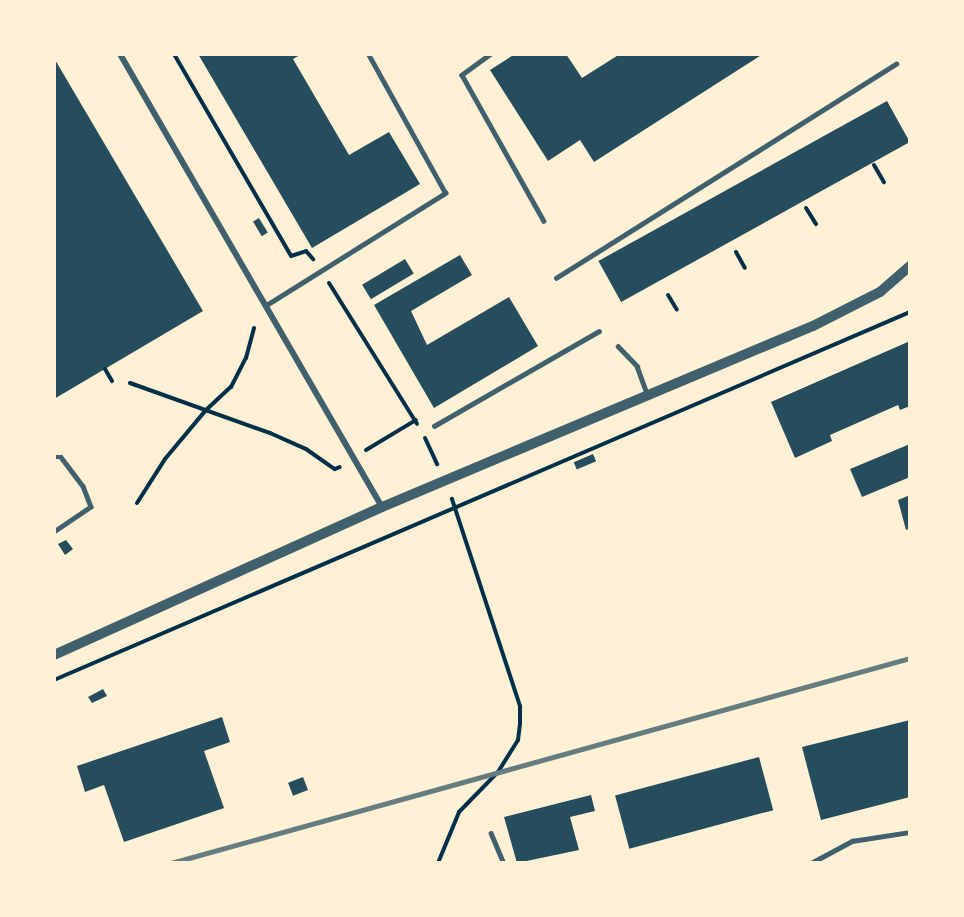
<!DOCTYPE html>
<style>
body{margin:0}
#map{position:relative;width:964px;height:917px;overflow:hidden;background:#fdf0d5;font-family:"PT Sans Narrow",sans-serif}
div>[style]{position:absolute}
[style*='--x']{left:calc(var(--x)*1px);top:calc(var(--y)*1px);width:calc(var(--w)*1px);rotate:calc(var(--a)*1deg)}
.building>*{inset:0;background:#264d5e;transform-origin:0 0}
.path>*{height:4px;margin:-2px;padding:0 2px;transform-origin:2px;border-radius:2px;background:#003049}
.service>*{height:4.5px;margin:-2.25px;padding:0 2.25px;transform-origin:2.25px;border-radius:2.25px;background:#3f606c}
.minor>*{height:6px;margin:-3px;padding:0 3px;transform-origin:3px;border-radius:3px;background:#3f606c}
.tertiary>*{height:10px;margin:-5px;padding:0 5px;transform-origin:5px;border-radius:5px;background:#3f606c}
.rail>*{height:4.5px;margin:-2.25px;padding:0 2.25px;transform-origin:2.25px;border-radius:2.25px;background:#657d81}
span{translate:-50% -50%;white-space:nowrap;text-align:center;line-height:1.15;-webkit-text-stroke:4.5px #fdf0d5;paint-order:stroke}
.frame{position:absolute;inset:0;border:56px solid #fdf0d5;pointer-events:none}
</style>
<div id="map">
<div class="building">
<div style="clip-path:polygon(198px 54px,302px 54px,293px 59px,349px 155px,389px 132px,420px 184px,312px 248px)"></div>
<div style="clip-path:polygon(515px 54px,566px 54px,582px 78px,620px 54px,763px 54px,594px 162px,580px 140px,548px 161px,490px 70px)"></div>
<div style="clip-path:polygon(54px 58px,203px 311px,54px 399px)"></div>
<div style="left:887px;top:101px;width:47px;height:330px;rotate:61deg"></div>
<div style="left:259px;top:218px;width:17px;height:7px;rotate:59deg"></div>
<div style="clip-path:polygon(460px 255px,472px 275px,411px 311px,427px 345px,509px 297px,538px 346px,434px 408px,374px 305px)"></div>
<div style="left:405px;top:259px;width:17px;height:50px;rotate:59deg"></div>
<div style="clip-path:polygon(910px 341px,910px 406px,900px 410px,898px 405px,830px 435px,832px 441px,795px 458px,771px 402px)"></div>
<div style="clip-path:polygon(910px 444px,910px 477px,862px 497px,850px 469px)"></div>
<div style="left:593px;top:454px;width:8px;height:21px;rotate:67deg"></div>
<div style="clip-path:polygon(910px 495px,910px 528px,906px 530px,898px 500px)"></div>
<div style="clip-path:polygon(66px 540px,73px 549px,65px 555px,58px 544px)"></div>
<div style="clip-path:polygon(103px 689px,107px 696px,92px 703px,88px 697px)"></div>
<div style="clip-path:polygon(222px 717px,230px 742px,204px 751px,224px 808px,124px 842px,104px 785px,85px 792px,77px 766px)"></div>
<div style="clip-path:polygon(910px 720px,910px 797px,821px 820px,802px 747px)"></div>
<div style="left:759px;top:757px;width:55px;height:149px;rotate:75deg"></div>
<div style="left:303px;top:777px;width:14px;height:16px;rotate:69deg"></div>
<div style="clip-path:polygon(591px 795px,595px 811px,570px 817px,579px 850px,517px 863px,504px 817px)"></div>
</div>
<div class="path">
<div style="--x:174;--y:54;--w:233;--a:59.9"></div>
<div style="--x:291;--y:256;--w:16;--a:-18"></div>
<div style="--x:306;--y:251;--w:11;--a:49"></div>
<div style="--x:874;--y:165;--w:20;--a:60"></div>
<div style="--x:806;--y:208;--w:19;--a:58"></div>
<div style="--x:736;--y:252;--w:18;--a:61"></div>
<div style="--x:329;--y:283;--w:166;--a:58"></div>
<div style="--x:668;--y:295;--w:17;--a:59"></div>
<div style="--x:105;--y:369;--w:14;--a:60"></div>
<div style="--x:130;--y:383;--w:149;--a:19.7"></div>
<div style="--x:270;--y:433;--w:39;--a:24"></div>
<div style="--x:306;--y:449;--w:35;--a:35"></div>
<div style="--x:335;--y:469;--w:5;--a:-22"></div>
<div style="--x:425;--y:438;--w:29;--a:65"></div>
<div style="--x:366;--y:450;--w:58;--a:-31"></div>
<div style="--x:137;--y:503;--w:52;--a:-57.5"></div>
<div style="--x:165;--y:459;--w:64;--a:-50.1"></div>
<div style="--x:206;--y:410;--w:34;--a:-43"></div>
<div style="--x:231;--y:387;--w:33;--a:-63"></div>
<div style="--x:246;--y:358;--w:31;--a:-75"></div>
<div style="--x:54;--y:680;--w:932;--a:-23.26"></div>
<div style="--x:438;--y:863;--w:55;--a:-67.6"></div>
<div style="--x:459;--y:812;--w:56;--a:-45.7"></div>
<div style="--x:498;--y:772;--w:38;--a:-58"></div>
<div style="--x:518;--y:740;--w:16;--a:-83"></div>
<div style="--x:520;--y:724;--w:18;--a:-90"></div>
<div style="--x:520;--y:706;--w:218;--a:-108.2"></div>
</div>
<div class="service">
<div style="--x:491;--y:54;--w:36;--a:144"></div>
<div style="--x:462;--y:75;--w:167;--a:60.7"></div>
<div style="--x:556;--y:278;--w:402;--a:-32.2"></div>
<div style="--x:265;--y:306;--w:213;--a:-32.1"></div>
<div style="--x:445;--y:193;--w:159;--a:-119"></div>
<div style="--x:618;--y:346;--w:28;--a:46"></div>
<div style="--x:637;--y:366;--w:30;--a:70"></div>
<div style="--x:434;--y:426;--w:190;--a:-29.9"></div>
<div style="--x:54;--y:457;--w:7;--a:0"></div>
<div style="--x:61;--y:457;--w:36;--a:53"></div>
<div style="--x:83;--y:486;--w:22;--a:69"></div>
<div style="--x:91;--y:507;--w:45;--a:146"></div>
<div style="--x:491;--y:833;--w:33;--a:67"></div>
<div style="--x:811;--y:863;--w:47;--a:-28.2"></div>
<div style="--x:852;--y:841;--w:59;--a:-8.8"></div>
</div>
<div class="minor">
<div style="--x:120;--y:54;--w:523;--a:59.96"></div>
</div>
<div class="tertiary">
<div style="--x:54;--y:655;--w:360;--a:-24.3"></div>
<div style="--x:382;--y:507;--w:467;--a:-22.8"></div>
<div style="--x:813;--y:326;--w:75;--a:-26.9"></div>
<div style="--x:880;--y:292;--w:40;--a:-41"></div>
</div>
<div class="rail">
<div style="--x:171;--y:863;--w:767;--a:-15.5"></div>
</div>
<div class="frame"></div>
</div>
